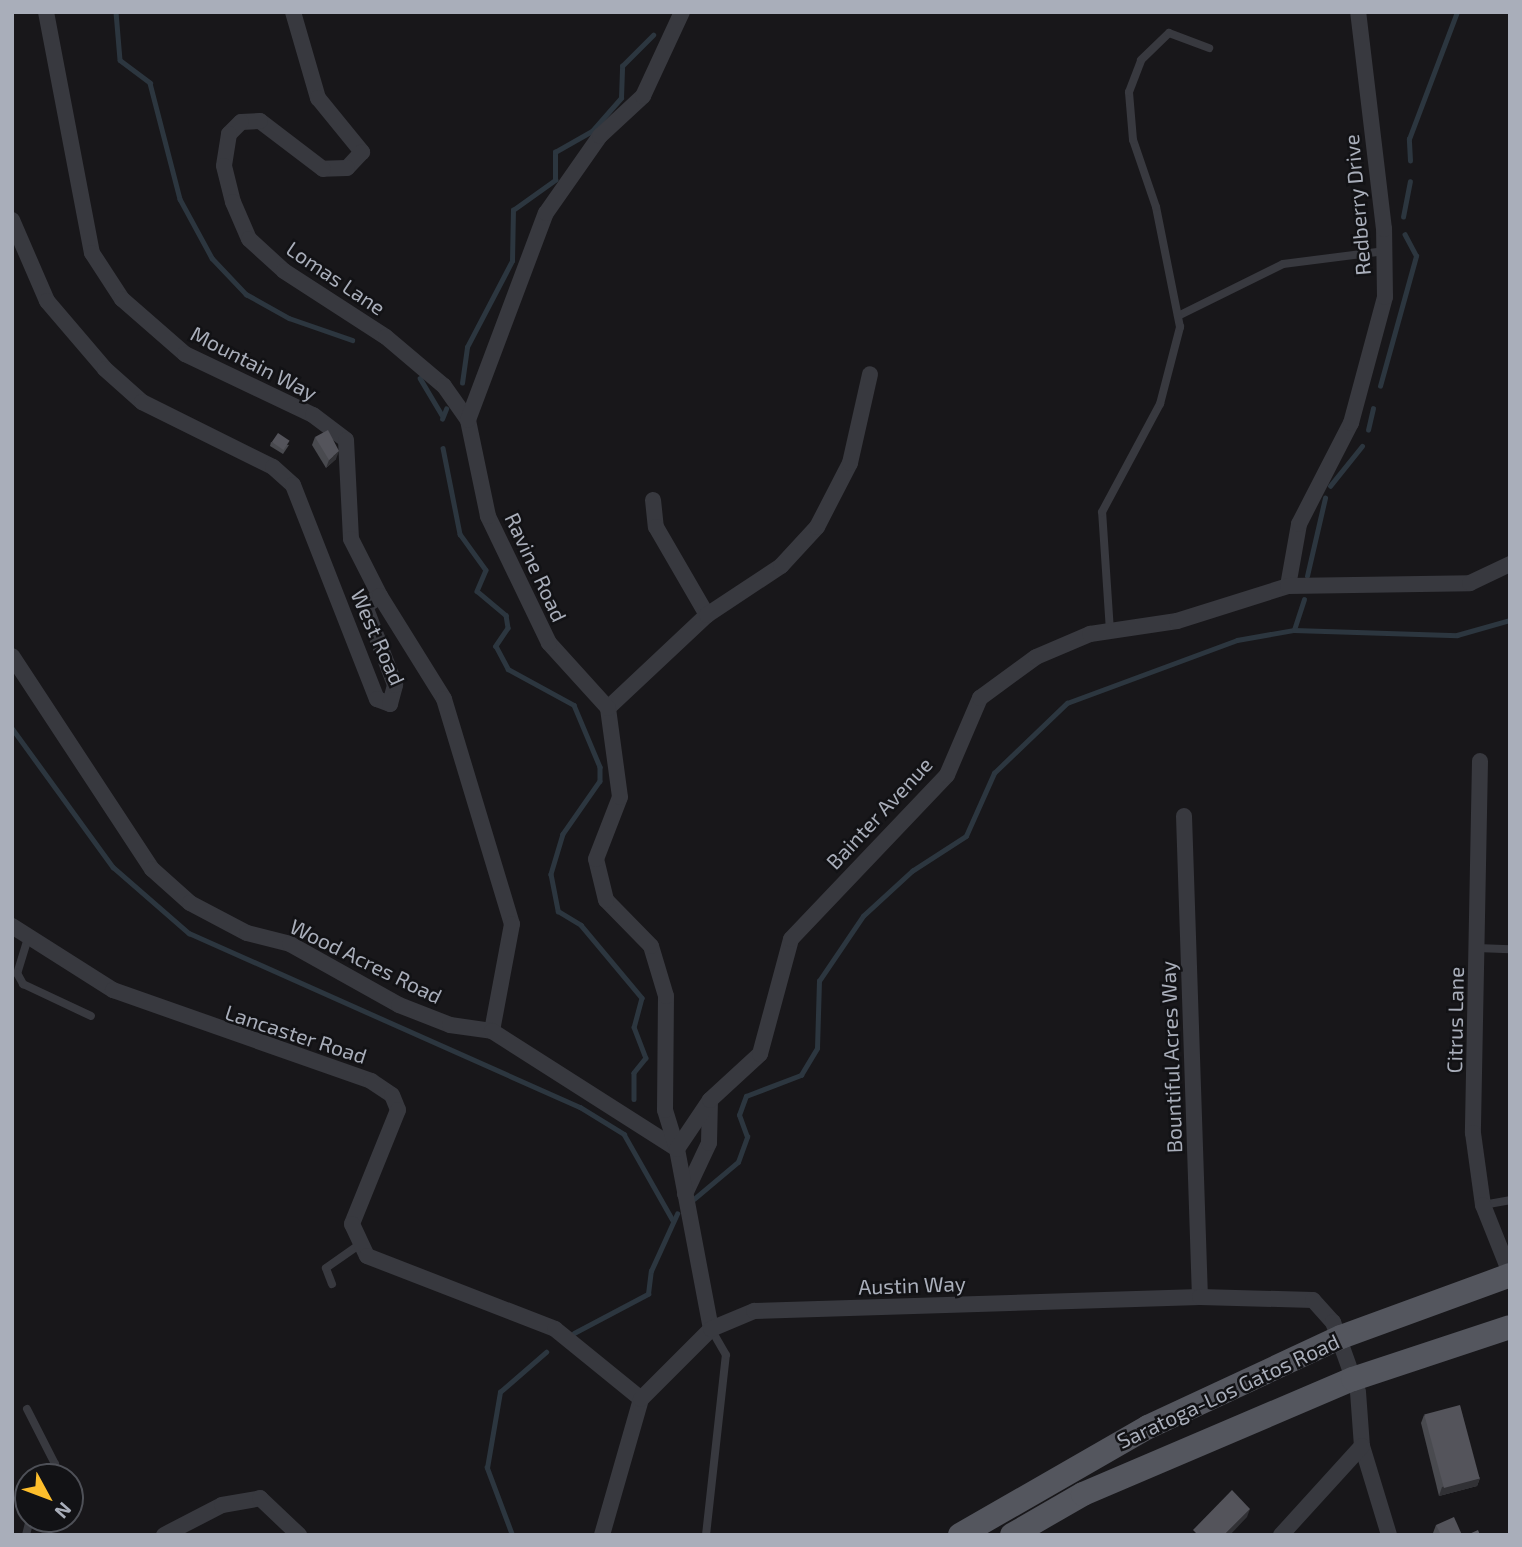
<!DOCTYPE html>
<style>
body{margin:0}
#map{position:relative;width:1522px;height:1547px;overflow:hidden;background:#18171a;font-family:"Exo 2",sans-serif}
div>[style]{position:absolute}
[style*='--x']{left:calc(var(--x)*1px);top:calc(var(--y)*1px);width:calc(var(--w)*1px);rotate:calc(var(--a)*1deg)}
.stream>*{height:4.5px;margin:-2.25px;padding:0 2.25px;transform-origin:2.25px;border-radius:2.25px;background:#2c363f}
.service>*{height:8px;margin:-4px;padding:0 4px;transform-origin:4px;border-radius:4px;background:#38393f}
.minor>*{height:16px;margin:-8px;padding:0 8px;transform-origin:8px;border-radius:8px;background:#38393f}
.primary>*{height:24px;margin:-12px;padding:0 12px;transform-origin:12px;border-radius:12px;background:#54565e}
.wall>*{inset:0;background:#494a4f}
.shaded-wall>*{inset:0;background:#313135}
.building>*{inset:0;background:#54545b;transform-origin:0 0}
span{translate:-50% -50%;white-space:nowrap;text-align:center;line-height:1.15;-webkit-text-stroke:5px #121215;paint-order:stroke}
.street-label{font-size:21px;color:#a9aeba}
.frame{position:absolute;inset:0;border:14px solid #a9aeba;pointer-events:none}
.north{position:absolute;left:14px;top:1463px;width:70px;height:70px;box-sizing:border-box;background:#121215;border:2px solid #4e5057;border-radius:50%;rotate:131deg;font-size:19px;font-weight:700;line-height:28px;text-align:center;color:#a9aeba}
.north::after{content:'';display:block;margin:auto;width:24px;height:32px;background:#fdbe2c;clip-path:polygon(50% 0,100% 100%,50% 72%,0 100%)}
</style>
<div id="map">
<div class="stream">
<div style="--x:116;--y:12;--w:48;--a:85.2"></div>
<div style="--x:120;--y:60;--w:38;--a:37"></div>
<div style="--x:150;--y:83;--w:120;--a:75.5"></div>
<div style="--x:180;--y:199;--w:67;--a:61.5"></div>
<div style="--x:212;--y:258;--w:50;--a:46.6"></div>
<div style="--x:246;--y:294;--w:49;--a:29.2"></div>
<div style="--x:289;--y:318;--w:67;--a:19.2"></div>
<div style="--x:1410;--y:161;--w:22;--a:-93"></div>
<div style="--x:1409;--y:139;--w:136;--a:-69.3"></div>
<div style="--x:1403;--y:217;--w:36;--a:-79"></div>
<div style="--x:420;--y:378;--w:43;--a:59.3"></div>
<div style="--x:462;--y:383;--w:36;--a:-82"></div>
<div style="--x:467;--y:347;--w:97;--a:-62.4"></div>
<div style="--x:512;--y:261;--w:51;--a:-88.9"></div>
<div style="--x:513;--y:210;--w:52;--a:-35.5"></div>
<div style="--x:555;--y:180;--w:28;--a:-90"></div>
<div style="--x:555;--y:152;--w:43;--a:-29.6"></div>
<div style="--x:592;--y:131;--w:44;--a:-48.7"></div>
<div style="--x:621;--y:98;--w:32;--a:-88"></div>
<div style="--x:622;--y:66;--w:44;--a:-45"></div>
<div style="--x:1380;--y:386;--w:135;--a:-74.5"></div>
<div style="--x:1416;--y:256;--w:24;--a:-118"></div>
<div style="--x:442;--y:419;--w:11;--a:-68"></div>
<div style="--x:1368;--y:430;--w:22;--a:-77"></div>
<div style="--x:443;--y:448;--w:88;--a:78.8"></div>
<div style="--x:460;--y:534;--w:44;--a:54.2"></div>
<div style="--x:486;--y:570;--w:23;--a:113"></div>
<div style="--x:477;--y:591;--w:38;--a:40"></div>
<div style="--x:506;--y:615;--w:13;--a:81"></div>
<div style="--x:508;--y:628;--w:22;--a:124"></div>
<div style="--x:496;--y:646;--w:26;--a:62"></div>
<div style="--x:508;--y:669;--w:75;--a:28.6"></div>
<div style="--x:574;--y:705;--w:67;--a:67.2"></div>
<div style="--x:600;--y:767;--w:14;--a:90"></div>
<div style="--x:600;--y:781;--w:65;--a:124.9"></div>
<div style="--x:563;--y:834;--w:42;--a:106.7"></div>
<div style="--x:551;--y:874;--w:38;--a:79"></div>
<div style="--x:558;--y:911;--w:27;--a:31"></div>
<div style="--x:581;--y:925;--w:95;--a:50.1"></div>
<div style="--x:642;--y:998;--w:30;--a:105"></div>
<div style="--x:634;--y:1027;--w:33;--a:69"></div>
<div style="--x:646;--y:1058;--w:19;--a:129"></div>
<div style="--x:634;--y:1073;--w:26;--a:90"></div>
<div style="--x:1330;--y:486;--w:51;--a:-51.3"></div>
<div style="--x:1307;--y:576;--w:80;--a:-77"></div>
<div style="--x:1294;--y:630;--w:32;--a:-72"></div>
<div style="--x:12;--y:728;--w:172;--a:54"></div>
<div style="--x:113;--y:867;--w:101;--a:41"></div>
<div style="--x:189;--y:933;--w:428;--a:24"></div>
<div style="--x:580;--y:1107;--w:52;--a:31.5"></div>
<div style="--x:624;--y:1134;--w:98;--a:60.5"></div>
<div style="--x:694;--y:1199;--w:57;--a:-40.1"></div>
<div style="--x:738;--y:1162;--w:27;--a:-70"></div>
<div style="--x:747;--y:1137;--w:23;--a:-110"></div>
<div style="--x:739;--y:1115;--w:20;--a:-70"></div>
<div style="--x:746;--y:1096;--w:59;--a:-20.9"></div>
<div style="--x:801;--y:1075;--w:31;--a:-59"></div>
<div style="--x:817;--y:1048;--w:67;--a:-88.3"></div>
<div style="--x:819;--y:981;--w:78;--a:-55.9"></div>
<div style="--x:863;--y:916;--w:67;--a:-42.6"></div>
<div style="--x:912;--y:871;--w:64;--a:-32.9"></div>
<div style="--x:966;--y:836;--w:69;--a:-66"></div>
<div style="--x:994;--y:773;--w:101;--a:-43.8"></div>
<div style="--x:1067;--y:703;--w:181;--a:-20.3"></div>
<div style="--x:1237;--y:640;--w:58;--a:-10"></div>
<div style="--x:1294;--y:630;--w:163;--a:1.8"></div>
<div style="--x:1457;--y:635;--w:55;--a:-15.8"></div>
<div style="--x:574;--y:1333;--w:84;--a:-27.8"></div>
<div style="--x:648;--y:1294;--w:23;--a:-83"></div>
<div style="--x:651;--y:1271;--w:63;--a:-65.5"></div>
<div style="--x:512;--y:1535;--w:72;--a:-110.5"></div>
<div style="--x:487;--y:1468;--w:77;--a:-80.3"></div>
<div style="--x:500;--y:1392;--w:61;--a:-41"></div>
</div>
<div class="service">
<div style="--x:1178;--y:316;--w:117;--a:-26.3"></div>
<div style="--x:1283;--y:264;--w:103;--a:-7.3"></div>
<div style="--x:1110;--y:631;--w:119;--a:-93.8"></div>
<div style="--x:1102;--y:512;--w:123;--a:-61.8"></div>
<div style="--x:1160;--y:404;--w:80;--a:-75.4"></div>
<div style="--x:1180;--y:327;--w:122;--a:-101.3"></div>
<div style="--x:1156;--y:207;--w:71;--a:-108.9"></div>
<div style="--x:1133;--y:140;--w:48;--a:-94.8"></div>
<div style="--x:1129;--y:92;--w:34;--a:-69"></div>
<div style="--x:1141;--y:60;--w:39;--a:-44"></div>
<div style="--x:1169;--y:33;--w:43;--a:20.6"></div>
<div style="--x:28;--y:938;--w:37;--a:107"></div>
<div style="--x:17;--y:973;--w:13;--a:61"></div>
<div style="--x:23;--y:984;--w:75;--a:25.2"></div>
<div style="--x:1477;--y:948;--w:33;--a:2"></div>
<div style="--x:1483;--y:1205;--w:27;--a:-10"></div>
<div style="--x:332;--y:1284;--w:17;--a:-111"></div>
<div style="--x:326;--y:1268;--w:39;--a:-35"></div>
<div style="--x:27;--y:1409;--w:62;--a:63"></div>
<div style="--x:55;--y:1464;--w:13;--a:94"></div>
<div style="--x:26;--y:1535;--w:16;--a:-76"></div>
<div style="--x:706;--y:1535;--w:181;--a:-83.7"></div>
<div style="--x:726;--y:1355;--w:30;--a:-120"></div>
</div>
<div class="minor">
<div style="--x:46;--y:12;--w:245;--a:79.2"></div>
<div style="--x:92;--y:253;--w:55;--a:56.9"></div>
<div style="--x:122;--y:299;--w:84;--a:41.1"></div>
<div style="--x:185;--y:354;--w:142;--a:25.5"></div>
<div style="--x:313;--y:415;--w:41;--a:37.1"></div>
<div style="--x:346;--y:440;--w:99;--a:87.1"></div>
<div style="--x:351;--y:539;--w:64;--a:63"></div>
<div style="--x:293;--y:12;--w:90;--a:73.8"></div>
<div style="--x:318;--y:98;--w:70;--a:50.8"></div>
<div style="--x:362;--y:152;--w:22;--a:133"></div>
<div style="--x:347;--y:168;--w:24;--a:178"></div>
<div style="--x:323;--y:169;--w:79;--a:-142.7"></div>
<div style="--x:260;--y:121;--w:19;--a:177"></div>
<div style="--x:241;--y:122;--w:17;--a:135"></div>
<div style="--x:229;--y:134;--w:32;--a:99"></div>
<div style="--x:224;--y:166;--w:37;--a:76"></div>
<div style="--x:233;--y:202;--w:40;--a:66.6"></div>
<div style="--x:249;--y:239;--w:47;--a:42.4"></div>
<div style="--x:284;--y:271;--w:121;--a:32.9"></div>
<div style="--x:386;--y:337;--w:76;--a:40.2"></div>
<div style="--x:444;--y:386;--w:42;--a:54.8"></div>
<div style="--x:12;--y:220;--w:88;--a:66.6"></div>
<div style="--x:47;--y:301;--w:89;--a:49.5"></div>
<div style="--x:105;--y:369;--w:50;--a:41.7"></div>
<div style="--x:142;--y:402;--w:146;--a:26.4"></div>
<div style="--x:273;--y:467;--w:27;--a:42"></div>
<div style="--x:293;--y:485;--w:230;--a:68.6"></div>
<div style="--x:377;--y:699;--w:14;--a:21"></div>
<div style="--x:390;--y:704;--w:20;--a:-75"></div>
<div style="--x:395;--y:685;--w:85;--a:-110.8"></div>
<div style="--x:365;--y:606;--w:18;--a:-34"></div>
<div style="--x:380;--y:596;--w:121;--a:58.1"></div>
<div style="--x:444;--y:699;--w:235;--a:73.2"></div>
<div style="--x:512;--y:924;--w:109;--a:100.6"></div>
<div style="--x:653;--y:500;--w:27;--a:84"></div>
<div style="--x:656;--y:527;--w:102;--a:59.9"></div>
<div style="--x:1288;--y:586;--w:63;--a:-79.9"></div>
<div style="--x:1299;--y:524;--w:114;--a:-62.8"></div>
<div style="--x:1351;--y:423;--w:131;--a:-74.9"></div>
<div style="--x:1385;--y:297;--w:68;--a:-90.8"></div>
<div style="--x:1384;--y:229;--w:219;--a:-96.8"></div>
<div style="--x:12;--y:656;--w:255;--a:56.7"></div>
<div style="--x:152;--y:869;--w:51;--a:41.8"></div>
<div style="--x:190;--y:903;--w:64;--a:27.8"></div>
<div style="--x:247;--y:933;--w:44;--a:14.3"></div>
<div style="--x:290;--y:944;--w:125;--a:29.2"></div>
<div style="--x:399;--y:1005;--w:55;--a:21.4"></div>
<div style="--x:450;--y:1025;--w:42;--a:8.1"></div>
<div style="--x:492;--y:1031;--w:219;--a:32.5"></div>
<div style="--x:608;--y:708;--w:136;--a:-43.2"></div>
<div style="--x:707;--y:615;--w:89;--a:-33.5"></div>
<div style="--x:781;--y:566;--w:53;--a:-47.3"></div>
<div style="--x:817;--y:527;--w:72;--a:-62.7"></div>
<div style="--x:850;--y:463;--w:91;--a:-77.3"></div>
<div style="--x:1480;--y:761;--w:372;--a:91.1"></div>
<div style="--x:1473;--y:1133;--w:73;--a:82.1"></div>
<div style="--x:1483;--y:1205;--w:73;--a:68.3"></div>
<div style="--x:1184;--y:816;--w:481;--a:88.1"></div>
<div style="--x:12;--y:926;--w:120;--a:32.4"></div>
<div style="--x:113;--y:990;--w:274;--a:19.4"></div>
<div style="--x:371;--y:1081;--w:25;--a:34"></div>
<div style="--x:392;--y:1095;--w:16;--a:68"></div>
<div style="--x:398;--y:1110;--w:123;--a:112"></div>
<div style="--x:352;--y:1224;--w:35;--a:65"></div>
<div style="--x:367;--y:1256;--w:202;--a:21.2"></div>
<div style="--x:555;--y:1329;--w:111;--a:39.1"></div>
<div style="--x:677;--y:1149;--w:41;--a:-107.1"></div>
<div style="--x:665;--y:1110;--w:114;--a:-89.5"></div>
<div style="--x:666;--y:996;--w:52;--a:-106.7"></div>
<div style="--x:651;--y:946;--w:64;--a:-134.4"></div>
<div style="--x:606;--y:900;--w:42;--a:-103.7"></div>
<div style="--x:596;--y:859;--w:66;--a:-68.8"></div>
<div style="--x:620;--y:797;--w:90;--a:-97.7"></div>
<div style="--x:608;--y:708;--w:88;--a:-132.2"></div>
<div style="--x:549;--y:643;--w:141;--a:-115.7"></div>
<div style="--x:488;--y:516;--w:98;--a:-101.8"></div>
<div style="--x:468;--y:420;--w:221;--a:-69.4"></div>
<div style="--x:546;--y:213;--w:94;--a:-55"></div>
<div style="--x:600;--y:136;--w:59;--a:-42.9"></div>
<div style="--x:643;--y:96;--w:93;--a:-65.1"></div>
<div style="--x:685;--y:1194;--w:56;--a:-64.8"></div>
<div style="--x:709;--y:1143;--w:43;--a:-88.7"></div>
<div style="--x:711;--y:1329;--w:183;--a:-100.7"></div>
<div style="--x:677;--y:1149;--w:59;--a:-56"></div>
<div style="--x:710;--y:1100;--w:68;--a:-42.6"></div>
<div style="--x:760;--y:1054;--w:119;--a:-74.9"></div>
<div style="--x:791;--y:939;--w:226;--a:-46.4"></div>
<div style="--x:947;--y:775;--w:84;--a:-66.8"></div>
<div style="--x:980;--y:698;--w:69;--a:-36.2"></div>
<div style="--x:1036;--y:657;--w:59;--a:-23.1"></div>
<div style="--x:1090;--y:634;--w:88;--a:-8.5"></div>
<div style="--x:1177;--y:621;--w:116;--a:-17.5"></div>
<div style="--x:1288;--y:586;--w:182;--a:-0.9"></div>
<div style="--x:1470;--y:583;--w:44;--a:-25.4"></div>
<div style="--x:164;--y:1535;--w:65;--a:-27.3"></div>
<div style="--x:222;--y:1505;--w:39;--a:-10"></div>
<div style="--x:260;--y:1498;--w:54;--a:43.5"></div>
<div style="--x:602;--y:1535;--w:141;--a:-74"></div>
<div style="--x:641;--y:1399;--w:99;--a:-45"></div>
<div style="--x:711;--y:1329;--w:47;--a:-22.7"></div>
<div style="--x:754;--y:1311;--w:446;--a:-1.8"></div>
<div style="--x:1200;--y:1297;--w:113;--a:1.5"></div>
<div style="--x:1313;--y:1300;--w:30;--a:48"></div>
<div style="--x:1333;--y:1322;--w:74;--a:70.3"></div>
<div style="--x:1358;--y:1392;--w:54;--a:85.8"></div>
<div style="--x:1362;--y:1446;--w:93;--a:73.1"></div>
<div style="--x:1281;--y:1535;--w:120;--a:-47.7"></div>
</div>
<div class="primary">
<div style="--x:960;--y:1535;--w:217;--a:-29.9"></div>
<div style="--x:1148;--y:1427;--w:213;--a:-25"></div>
<div style="--x:1341;--y:1337;--w:180;--a:-20.1"></div>
<div style="--x:1012;--y:1535;--w:82;--a:-30"></div>
<div style="--x:1083;--y:1494;--w:293;--a:-23.1"></div>
<div style="--x:1353;--y:1379;--w:165;--a:-18.3"></div>
</div>
<div class="wall">
<div style="clip-path:polygon(315px 437px,336px 459px,326px 468px,312px 445px)"></div>
<div style="clip-path:polygon(271px 442px,289px 445px,283px 454px,270px 446px)"></div>
<div style="clip-path:polygon(1424px 1415px,1480px 1478px,1477px 1486px,1439px 1496px,1421px 1423px)"></div>
<div style="clip-path:polygon(1436px 1525px,1462px 1535px,1434px 1535px,1433px 1533px)"></div>
</div>
<div class="shaded-wall">
<div style="clip-path:polygon(339px 451px,336px 459px,326px 468px,329px 460px)"></div>
<div style="clip-path:polygon(1480px 1478px,1477px 1486px,1439px 1496px,1442px 1487px)"></div>
<div style="clip-path:polygon(1250px 1509px,1247px 1517px,1230px 1535px,1224px 1535px)"></div>
</div>
<div class="building">
<div style="clip-path:polygon(328px 430px,339px 451px,329px 460px,315px 437px)"></div>
<div style="left:278px;top:433px;width:14px;height:11px;rotate:34deg"></div>
<div style="left:1460px;top:1405px;width:76px;height:37px;rotate:75deg"></div>
<div style="clip-path:polygon(1232px 1490px,1250px 1509px,1224px 1535px,1198px 1535px,1193px 1530px)"></div>
<div style="clip-path:polygon(1454px 1517px,1462px 1535px,1441px 1535px,1436px 1525px)"></div>
<div style="clip-path:polygon(1478px 1530px,1480px 1535px,1467px 1535px)"></div>
</div>
<div class="street-label">
<span style="left:1357px;top:205px;rotate:-95deg">Redberry Drive</span>
<span style="left:336px;top:278px;rotate:34deg">Lomas Lane</span>
<span style="left:254px;top:363px;rotate:27deg">Mountain Way</span>
<span style="left:536px;top:567px;rotate:65deg">Ravine Road</span>
<span style="left:378px;top:637px;rotate:66deg">West Road</span>
<span style="left:879px;top:813px;rotate:-47deg">Bainter Avenue</span>
<span style="left:366px;top:961px;rotate:26deg">Wood Acres Road</span>
<span style="left:1455px;top:1020px;rotate:-89deg">Citrus Lane</span>
<span style="left:296px;top:1034px;rotate:18deg">Lancaster Road</span>
<span style="left:1171px;top:1057px;rotate:-92deg">Bountiful Acres Way</span>
<span style="left:912px;top:1285px;rotate:-2deg">Austin Way</span>
<span style="left:1228px;top:1391px;rotate:-25deg">Saratoga-Los Gatos Road</span>
</div>
<div class="frame"></div>
<div class="north">N</div>
</div>
